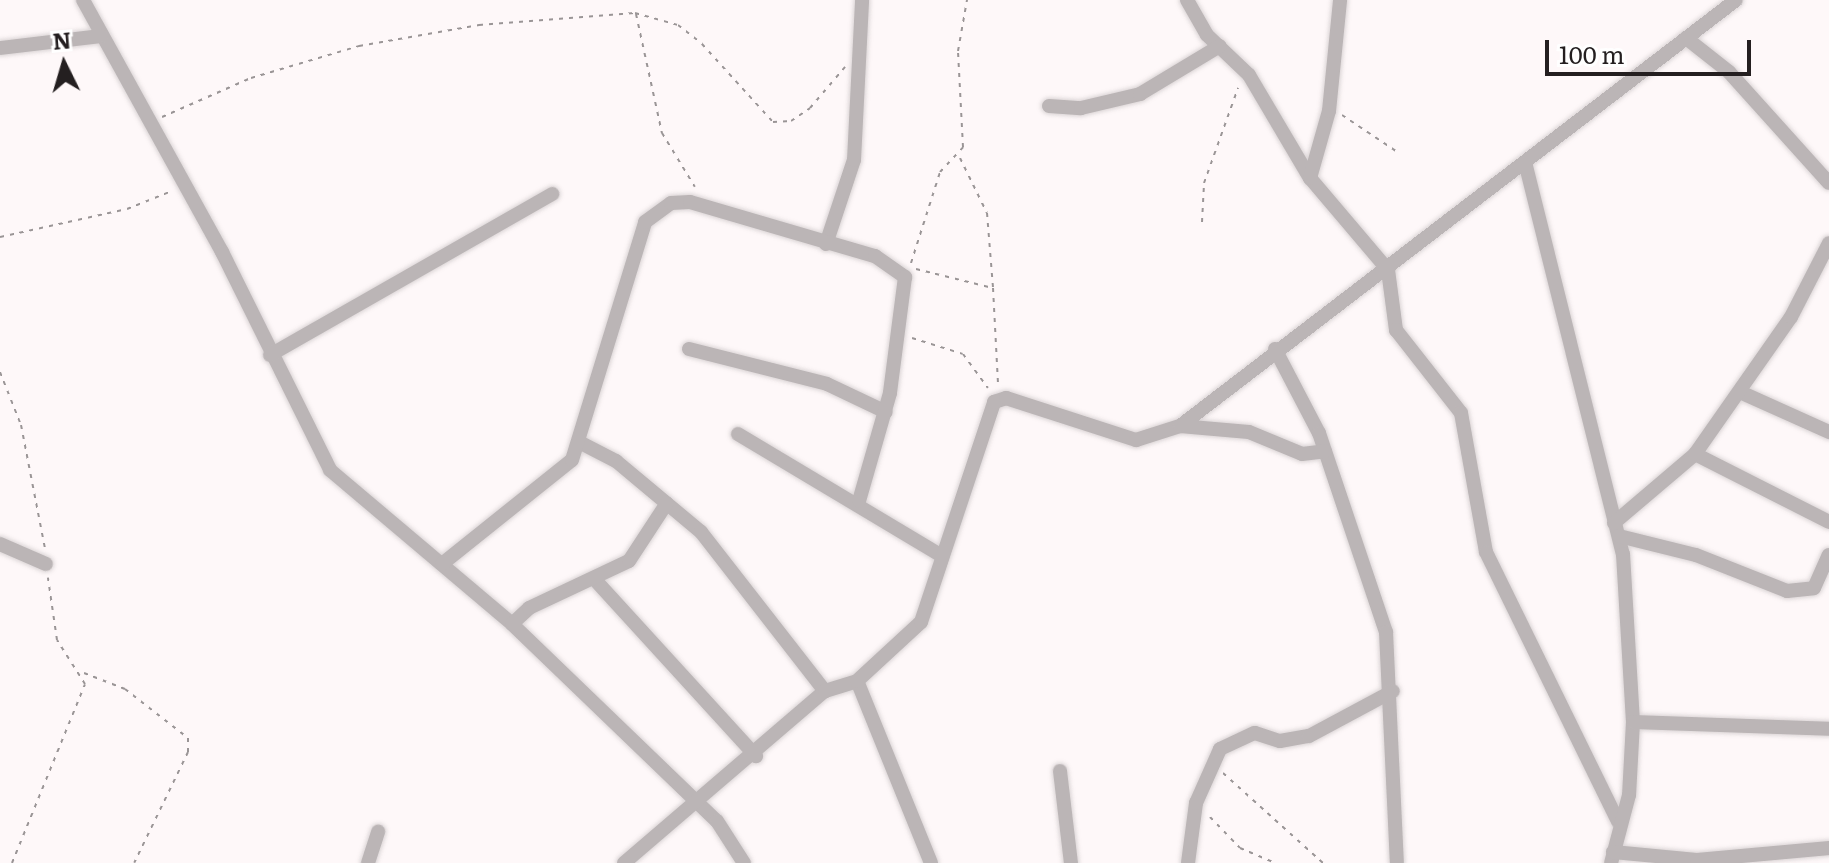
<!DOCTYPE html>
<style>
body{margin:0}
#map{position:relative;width:1829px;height:863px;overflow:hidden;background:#fef8f9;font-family:Literata,serif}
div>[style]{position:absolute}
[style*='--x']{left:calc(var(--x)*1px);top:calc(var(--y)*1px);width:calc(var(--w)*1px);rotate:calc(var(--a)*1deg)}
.path>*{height:2px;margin-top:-1px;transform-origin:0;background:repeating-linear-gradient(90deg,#9a9596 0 4px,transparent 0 10px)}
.roads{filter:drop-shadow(0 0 2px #dbd5d6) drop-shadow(0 0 2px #dbd5d6)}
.street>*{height:14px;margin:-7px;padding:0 7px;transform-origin:7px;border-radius:7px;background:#bbb5b6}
span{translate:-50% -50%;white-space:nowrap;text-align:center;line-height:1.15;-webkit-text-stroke:7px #fff;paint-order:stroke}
.north{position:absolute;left:24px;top:24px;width:80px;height:80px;-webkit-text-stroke:6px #fff;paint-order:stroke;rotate:355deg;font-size:22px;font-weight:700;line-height:32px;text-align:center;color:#241f20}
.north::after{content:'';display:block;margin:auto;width:28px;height:36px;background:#241f20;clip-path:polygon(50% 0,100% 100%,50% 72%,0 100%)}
.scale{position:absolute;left:1545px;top:40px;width:206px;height:36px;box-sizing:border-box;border:4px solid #241f20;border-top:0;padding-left:10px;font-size:24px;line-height:28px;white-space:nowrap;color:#241f20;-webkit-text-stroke:6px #fff;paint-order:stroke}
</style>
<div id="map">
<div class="path">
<div style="--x:636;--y:14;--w:122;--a:77.7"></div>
<div style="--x:662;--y:133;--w:63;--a:58.6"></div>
<div style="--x:1342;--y:115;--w:65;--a:33.7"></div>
<div style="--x:162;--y:117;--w:97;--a:-23.7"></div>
<div style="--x:251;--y:78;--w:113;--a:-16.5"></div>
<div style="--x:359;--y:46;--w:122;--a:-9.9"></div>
<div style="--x:479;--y:25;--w:156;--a:-4.4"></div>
<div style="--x:635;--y:13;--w:45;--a:15.6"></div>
<div style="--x:678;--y:25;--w:31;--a:38"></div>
<div style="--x:702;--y:44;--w:105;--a:47.7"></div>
<div style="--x:773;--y:122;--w:18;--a:-3"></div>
<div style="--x:791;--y:121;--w:23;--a:-34"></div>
<div style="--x:810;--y:108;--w:54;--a:-49.5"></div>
<div style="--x:960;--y:158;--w:61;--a:63.9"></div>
<div style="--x:987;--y:213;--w:75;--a:85.4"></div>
<div style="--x:1202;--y:222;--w:39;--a:-87"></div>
<div style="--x:1204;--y:183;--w:101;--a:-70.3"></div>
<div style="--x:0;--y:237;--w:130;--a:-12.4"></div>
<div style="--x:127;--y:209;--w:48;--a:-21.8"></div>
<div style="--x:911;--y:263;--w:96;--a:-72.3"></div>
<div style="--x:940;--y:172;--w:34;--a:-47"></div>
<div style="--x:963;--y:147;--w:96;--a:-93"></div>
<div style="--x:958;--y:51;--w:52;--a:-80"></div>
<div style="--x:916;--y:269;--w:79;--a:13.9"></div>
<div style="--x:993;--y:288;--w:97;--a:87"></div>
<div style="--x:912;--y:338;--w:53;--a:17.4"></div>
<div style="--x:963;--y:354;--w:42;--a:53.7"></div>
<div style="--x:0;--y:372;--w:57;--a:68.4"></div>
<div style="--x:21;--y:425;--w:125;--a:79"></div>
<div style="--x:84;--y:673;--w:44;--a:21.3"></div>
<div style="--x:125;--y:689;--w:80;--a:37.9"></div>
<div style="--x:188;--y:738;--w:14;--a:90"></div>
<div style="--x:188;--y:752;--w:123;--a:115.9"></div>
<div style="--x:1223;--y:773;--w:135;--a:42"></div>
<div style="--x:1210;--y:817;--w:43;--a:45.9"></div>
<div style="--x:1240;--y:848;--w:39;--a:23"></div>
<div style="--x:12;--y:863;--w:193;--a:-67.8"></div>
<div style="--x:85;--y:684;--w:52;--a:-122.5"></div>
<div style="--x:57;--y:640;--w:63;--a:-98.3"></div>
</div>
<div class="roads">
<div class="street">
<div style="--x:83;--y:0;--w:288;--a:61.1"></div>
<div style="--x:222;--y:252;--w:243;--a:63.6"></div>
<div style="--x:330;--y:470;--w:238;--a:40.2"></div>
<div style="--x:512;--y:624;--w:284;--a:43.9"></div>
<div style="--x:717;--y:821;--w:50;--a:57.3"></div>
<div style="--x:1187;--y:0;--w:40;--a:60.3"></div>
<div style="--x:1207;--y:35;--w:58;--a:43.6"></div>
<div style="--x:1249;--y:75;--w:120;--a:59.4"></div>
<div style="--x:1310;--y:178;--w:121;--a:49.7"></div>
<div style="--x:1388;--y:270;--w:61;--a:82.4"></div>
<div style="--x:1396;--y:330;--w:105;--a:51.9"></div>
<div style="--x:1461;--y:413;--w:141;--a:79.8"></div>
<div style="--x:1486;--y:552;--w:300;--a:63.9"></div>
<div style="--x:1686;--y:38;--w:55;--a:38.3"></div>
<div style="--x:1729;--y:72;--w:149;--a:48"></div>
<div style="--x:0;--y:48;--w:101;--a:-6.8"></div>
<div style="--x:1049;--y:106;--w:32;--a:4"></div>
<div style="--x:1081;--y:108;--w:61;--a:-13.3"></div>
<div style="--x:1140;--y:94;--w:93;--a:-31"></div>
<div style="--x:1526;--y:166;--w:400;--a:76"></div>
<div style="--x:1623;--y:554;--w:168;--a:86.6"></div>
<div style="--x:1633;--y:722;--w:73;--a:93.1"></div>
<div style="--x:1629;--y:795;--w:70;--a:104.8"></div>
<div style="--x:1310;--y:178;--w:70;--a:-74.2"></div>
<div style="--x:1329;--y:111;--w:112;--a:-84.3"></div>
<div style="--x:826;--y:244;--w:89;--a:-71.6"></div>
<div style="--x:854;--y:160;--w:160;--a:-87.1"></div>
<div style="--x:689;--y:349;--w:142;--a:14.2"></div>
<div style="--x:827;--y:384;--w:65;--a:25.4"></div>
<div style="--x:1275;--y:349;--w:95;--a:62.4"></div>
<div style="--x:1319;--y:433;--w:210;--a:71.4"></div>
<div style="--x:1386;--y:632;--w:231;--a:87.3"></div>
<div style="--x:270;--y:355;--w:325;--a:-29.7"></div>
<div style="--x:1740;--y:392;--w:98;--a:24.2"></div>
<div style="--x:1180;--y:426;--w:69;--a:5"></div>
<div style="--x:1249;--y:432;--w:57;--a:22.5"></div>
<div style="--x:1302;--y:454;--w:23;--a:-7"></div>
<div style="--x:738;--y:434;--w:238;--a:30.9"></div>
<div style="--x:579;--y:442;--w:42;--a:27.2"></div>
<div style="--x:616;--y:461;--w:111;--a:39.9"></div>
<div style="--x:701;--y:532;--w:202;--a:52.1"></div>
<div style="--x:1695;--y:454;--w:150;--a:26.9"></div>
<div style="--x:1614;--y:523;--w:106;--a:-40.4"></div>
<div style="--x:1695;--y:454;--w:167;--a:-55"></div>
<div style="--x:1791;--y:317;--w:83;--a:-62.8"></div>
<div style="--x:1619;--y:536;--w:79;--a:13.9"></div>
<div style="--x:1696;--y:555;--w:98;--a:21.6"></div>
<div style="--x:1787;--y:591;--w:27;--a:-6"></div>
<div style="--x:1814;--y:588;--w:36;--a:-66"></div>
<div style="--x:0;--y:544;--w:50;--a:23.5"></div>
<div style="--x:442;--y:564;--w:166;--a:-38.7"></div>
<div style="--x:572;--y:460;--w:249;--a:-72.9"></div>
<div style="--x:645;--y:222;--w:32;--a:-36"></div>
<div style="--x:671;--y:203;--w:19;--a:-3"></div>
<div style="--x:690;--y:202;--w:193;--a:16.3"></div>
<div style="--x:875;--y:256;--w:37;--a:35"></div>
<div style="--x:905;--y:277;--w:117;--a:97.4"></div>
<div style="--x:890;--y:393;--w:112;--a:106"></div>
<div style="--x:597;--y:582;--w:236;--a:47.6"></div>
<div style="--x:512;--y:624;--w:23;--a:-43"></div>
<div style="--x:529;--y:608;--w:110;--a:-25.2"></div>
<div style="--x:629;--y:561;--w:69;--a:-56.8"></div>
<div style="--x:1633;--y:722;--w:196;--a:2"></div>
<div style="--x:1060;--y:771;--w:93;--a:83.2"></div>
<div style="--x:1613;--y:852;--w:84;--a:5.4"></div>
<div style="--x:1697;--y:860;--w:133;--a:-5.2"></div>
<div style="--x:368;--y:863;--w:33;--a:-72"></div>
<div style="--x:624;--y:863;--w:265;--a:-40.6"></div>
<div style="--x:825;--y:691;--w:34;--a:-17"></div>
<div style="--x:931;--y:863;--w:196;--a:-112.1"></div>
<div style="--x:857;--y:681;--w:87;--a:-42.7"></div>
<div style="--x:921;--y:622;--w:232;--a:-71.6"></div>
<div style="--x:994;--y:402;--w:13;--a:-18"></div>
<div style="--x:1006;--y:398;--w:137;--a:17.9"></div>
<div style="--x:1136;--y:440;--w:46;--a:-17.7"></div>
<div style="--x:1180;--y:426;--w:700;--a:-37.46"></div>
<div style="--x:1188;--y:863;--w:61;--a:-82.4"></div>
<div style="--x:1196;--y:803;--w:59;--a:-66"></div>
<div style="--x:1220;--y:749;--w:38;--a:-25"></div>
<div style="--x:1255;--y:733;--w:26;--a:18"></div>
<div style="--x:1280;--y:741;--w:29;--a:-10"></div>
<div style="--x:1309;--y:736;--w:95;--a:-28.2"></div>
</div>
</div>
<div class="north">N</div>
<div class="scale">100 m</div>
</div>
